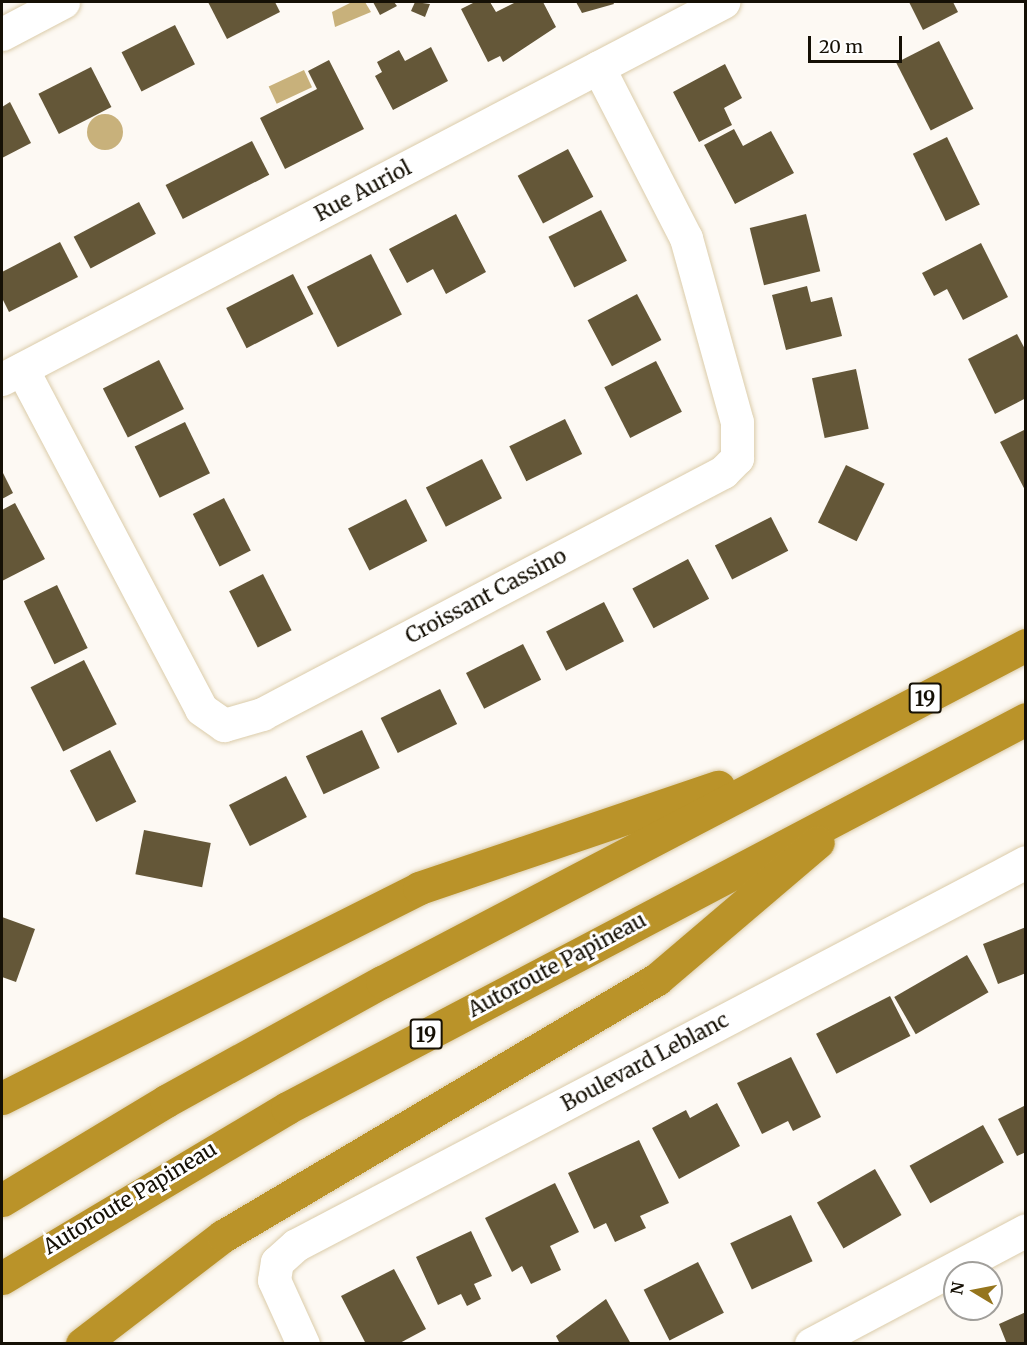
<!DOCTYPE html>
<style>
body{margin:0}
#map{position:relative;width:1027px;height:1345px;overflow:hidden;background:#fdf9f3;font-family:Merriweather,serif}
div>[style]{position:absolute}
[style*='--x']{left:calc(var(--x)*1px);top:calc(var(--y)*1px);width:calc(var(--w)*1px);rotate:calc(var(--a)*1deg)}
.water>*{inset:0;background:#c8b17b;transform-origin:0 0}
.round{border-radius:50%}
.building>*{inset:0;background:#645738;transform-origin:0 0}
.roads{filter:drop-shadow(0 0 2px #dbccaa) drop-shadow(0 0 2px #dbccaa)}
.minor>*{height:33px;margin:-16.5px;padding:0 16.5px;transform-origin:16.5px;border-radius:16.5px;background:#fff}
.highway>*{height:33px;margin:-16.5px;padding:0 16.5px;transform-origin:16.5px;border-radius:16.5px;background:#ba9329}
span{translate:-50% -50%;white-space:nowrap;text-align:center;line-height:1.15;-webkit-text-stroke:6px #fff;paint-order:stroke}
.shield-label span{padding:2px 4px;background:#fff;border:2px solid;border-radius:4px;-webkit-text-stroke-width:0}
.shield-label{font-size:20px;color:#151005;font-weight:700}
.street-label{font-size:21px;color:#151005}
.frame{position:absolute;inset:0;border:3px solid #151005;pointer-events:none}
.north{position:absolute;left:943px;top:1261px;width:60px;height:60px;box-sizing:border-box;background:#fff;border:2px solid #a19f9b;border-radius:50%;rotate:280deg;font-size:16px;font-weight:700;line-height:24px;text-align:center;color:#151005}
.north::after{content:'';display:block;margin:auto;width:21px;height:27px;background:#95751d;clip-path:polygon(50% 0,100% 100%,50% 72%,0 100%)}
.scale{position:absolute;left:808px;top:36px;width:94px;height:27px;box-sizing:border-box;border:3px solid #151005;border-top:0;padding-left:8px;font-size:18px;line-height:21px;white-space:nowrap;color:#151005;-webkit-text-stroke:4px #fff;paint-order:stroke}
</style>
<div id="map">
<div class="water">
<div style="clip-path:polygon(352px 2px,365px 2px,371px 12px,335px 27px,332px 12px)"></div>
<div style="left:304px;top:70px;width:19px;height:39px;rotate:65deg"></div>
<div class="round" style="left:87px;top:114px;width:36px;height:36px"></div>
</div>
<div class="building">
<div style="clip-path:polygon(208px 2px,275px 2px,280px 12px,227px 39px)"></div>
<div style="clip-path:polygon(373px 2px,394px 2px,397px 6px,380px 15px)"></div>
<div style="clip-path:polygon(415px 2px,430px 4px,425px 17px,411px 11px)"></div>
<div style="clip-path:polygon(475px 2px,490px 2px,496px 12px,516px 2px,543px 2px,556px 27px,503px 62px,500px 56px,488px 62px,461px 9px)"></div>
<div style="clip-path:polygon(576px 2px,613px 2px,614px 4px,582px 13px)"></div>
<div style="clip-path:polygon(909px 2px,953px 2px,958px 12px,923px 30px)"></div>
<div style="left:175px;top:25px;width:44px;height:60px;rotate:63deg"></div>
<div style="left:939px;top:41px;width:76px;height:48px;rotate:63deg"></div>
<div style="clip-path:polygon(431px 47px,448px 81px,393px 110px,375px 76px,382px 72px,377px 62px,399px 50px,405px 61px)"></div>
<div style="clip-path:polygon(329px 60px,364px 129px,285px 169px,260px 118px,317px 89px,308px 71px)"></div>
<div style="clip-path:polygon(725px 64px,742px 98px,724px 108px,732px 125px,699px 142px,673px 92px)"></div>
<div style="left:91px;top:67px;width:45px;height:59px;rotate:63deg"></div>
<div style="clip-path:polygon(10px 102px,31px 143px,2px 158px,2px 107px)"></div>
<div style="clip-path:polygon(734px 129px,743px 146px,771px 131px,794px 173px,735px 204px,704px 145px)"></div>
<div style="left:947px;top:137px;width:75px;height:38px;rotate:64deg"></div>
<div style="left:252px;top:141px;width:38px;height:97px;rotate:63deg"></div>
<div style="left:568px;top:149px;width:54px;height:57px;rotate:62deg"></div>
<div style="left:139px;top:202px;width:36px;height:74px;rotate:62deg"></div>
<div style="left:601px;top:210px;width:57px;height:59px;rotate:63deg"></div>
<div style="clip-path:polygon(456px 214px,486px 272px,446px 294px,433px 269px,407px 283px,389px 249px)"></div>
<div style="left:806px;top:214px;width:59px;height:58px;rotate:76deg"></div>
<div style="clip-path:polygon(60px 242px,78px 277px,9px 312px,2px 298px,2px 272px)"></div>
<div style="clip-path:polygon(981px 243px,1008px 297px,963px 320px,947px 289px,934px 296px,922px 273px)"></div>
<div style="left:371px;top:254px;width:68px;height:72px;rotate:63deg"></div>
<div style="left:293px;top:274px;width:45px;height:75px;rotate:63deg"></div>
<div style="clip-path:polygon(807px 286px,811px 302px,832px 297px,842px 336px,786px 350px,772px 295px)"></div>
<div style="left:637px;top:294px;width:52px;height:56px;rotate:62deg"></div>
<div style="clip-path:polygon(1017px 334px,1026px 351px,1026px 398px,995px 414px,968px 359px)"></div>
<div style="left:159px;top:360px;width:55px;height:63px;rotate:63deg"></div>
<div style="left:656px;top:361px;width:57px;height:58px;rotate:63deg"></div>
<div style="left:856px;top:369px;width:61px;height:45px;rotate:78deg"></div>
<div style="left:565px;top:419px;width:39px;height:62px;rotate:64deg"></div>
<div style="left:185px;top:422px;width:57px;height:56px;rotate:64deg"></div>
<div style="clip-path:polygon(1026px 429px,1026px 492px,1000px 442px)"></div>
<div style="left:482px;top:459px;width:44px;height:63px;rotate:63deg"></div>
<div style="left:846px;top:465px;width:43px;height:64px;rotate:26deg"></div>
<div style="clip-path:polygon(2px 471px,13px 493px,2px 499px)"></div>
<div style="left:224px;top:498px;width:59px;height:35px;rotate:63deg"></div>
<div style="left:406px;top:499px;width:47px;height:65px;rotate:63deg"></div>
<div style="clip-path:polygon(15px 503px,45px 559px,2px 581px,2px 510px)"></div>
<div style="left:771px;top:517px;width:38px;height:63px;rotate:63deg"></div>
<div style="left:688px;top:559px;width:45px;height:63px;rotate:62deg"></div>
<div style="left:263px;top:574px;width:63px;height:38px;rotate:63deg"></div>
<div style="left:57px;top:585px;width:70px;height:37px;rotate:64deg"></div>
<div style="left:604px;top:602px;width:44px;height:65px;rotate:63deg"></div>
<div style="left:523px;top:644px;width:40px;height:64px;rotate:63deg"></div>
<div style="left:84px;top:660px;width:72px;height:60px;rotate:63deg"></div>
<div style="left:440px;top:689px;width:39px;height:66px;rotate:64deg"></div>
<div style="left:362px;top:730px;width:42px;height:62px;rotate:65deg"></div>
<div style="left:110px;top:750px;width:58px;height:45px;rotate:63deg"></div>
<div style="left:286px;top:776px;width:46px;height:64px;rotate:63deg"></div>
<div style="left:144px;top:830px;width:68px;height:45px;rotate:11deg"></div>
<div style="clip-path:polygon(2px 917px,35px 929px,16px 982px,2px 977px)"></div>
<div style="clip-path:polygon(1026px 927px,1026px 973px,998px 984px,983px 944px)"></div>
<div style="left:967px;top:955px;width:43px;height:84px;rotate:60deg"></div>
<div style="left:890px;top:996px;width:45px;height:83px;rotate:63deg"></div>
<div style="clip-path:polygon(791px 1057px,821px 1117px,793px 1131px,788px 1121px,762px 1134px,737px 1083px)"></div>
<div style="clip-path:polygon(717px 1103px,740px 1146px,679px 1179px,652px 1128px,686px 1110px,690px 1118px)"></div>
<div style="clip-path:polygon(1026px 1105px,1026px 1152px,1017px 1156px,998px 1119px)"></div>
<div style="left:983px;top:1125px;width:43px;height:84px;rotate:61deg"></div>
<div style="clip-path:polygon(639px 1140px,669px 1203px,640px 1216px,646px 1228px,615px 1242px,606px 1223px,594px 1229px,568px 1173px)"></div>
<div style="left:875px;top:1169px;width:53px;height:67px;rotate:60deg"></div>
<div style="clip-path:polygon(555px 1183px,579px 1232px,550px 1246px,561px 1270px,531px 1284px,522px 1266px,512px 1272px,485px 1218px)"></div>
<div style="left:791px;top:1215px;width:51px;height:67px;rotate:65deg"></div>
<div style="clip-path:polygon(471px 1231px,492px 1276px,474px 1284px,481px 1299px,467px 1306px,461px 1294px,438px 1305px,416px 1257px)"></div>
<div style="left:698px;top:1262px;width:57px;height:61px;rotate:63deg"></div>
<div style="clip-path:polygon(394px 1269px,426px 1329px,398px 1344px,366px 1344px,341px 1296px)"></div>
<div style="clip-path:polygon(606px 1299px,631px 1344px,560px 1344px,556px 1336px)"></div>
<div style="clip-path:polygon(1026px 1312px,1026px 1344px,1007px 1344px,999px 1324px)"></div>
</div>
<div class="roads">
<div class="minor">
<div style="--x:2;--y:34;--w:69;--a:-27.7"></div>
<div style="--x:22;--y:369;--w:384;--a:62.2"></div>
<div style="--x:201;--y:709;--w:28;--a:35"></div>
<div style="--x:224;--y:725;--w:40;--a:-16"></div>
<div style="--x:262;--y:714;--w:521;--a:-27.7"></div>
<div style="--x:723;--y:472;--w:20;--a:-45"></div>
<div style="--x:737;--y:458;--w:36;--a:-90"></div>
<div style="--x:737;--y:422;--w:191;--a:-105.5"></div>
<div style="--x:686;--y:238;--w:192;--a:-117.2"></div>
<div style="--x:2;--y:379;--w:814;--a:-27.6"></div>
<div style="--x:303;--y:1344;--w:70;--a:-114.4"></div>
<div style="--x:274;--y:1280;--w:18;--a:-81"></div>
<div style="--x:277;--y:1262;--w:25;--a:-42"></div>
<div style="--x:296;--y:1245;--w:824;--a:-27.68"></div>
<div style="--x:811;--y:1344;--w:243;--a:-27.9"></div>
</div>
<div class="highway">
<div style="--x:2;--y:1098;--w:467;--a:-26.7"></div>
<div style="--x:419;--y:888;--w:316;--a:-18.7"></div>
<div style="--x:2;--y:1200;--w:192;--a:-31.1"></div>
<div style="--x:166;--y:1101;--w:247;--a:-28.9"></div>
<div style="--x:382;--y:982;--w:727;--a:-27.62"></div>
<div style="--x:2;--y:1278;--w:332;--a:-30.8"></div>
<div style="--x:287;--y:1108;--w:835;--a:-27.76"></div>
<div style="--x:82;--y:1344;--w:178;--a:-37.5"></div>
<div style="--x:223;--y:1236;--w:504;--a:-30.63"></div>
<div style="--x:657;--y:979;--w:211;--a:-40.4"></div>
</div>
</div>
<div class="shield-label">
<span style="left:925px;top:698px">19</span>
<span style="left:426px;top:1034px">19</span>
</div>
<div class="street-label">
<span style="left:363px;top:191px;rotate:-28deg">Rue Auriol</span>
<span style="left:486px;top:596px;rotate:-28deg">Croissant Cassino</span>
<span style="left:557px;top:965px;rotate:-28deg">Autoroute Papineau</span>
<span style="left:645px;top:1062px;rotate:-28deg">Boulevard Leblanc</span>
<span style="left:130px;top:1198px;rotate:-31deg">Autoroute Papineau</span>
</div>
<div class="frame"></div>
<div class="north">N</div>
<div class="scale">20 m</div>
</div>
